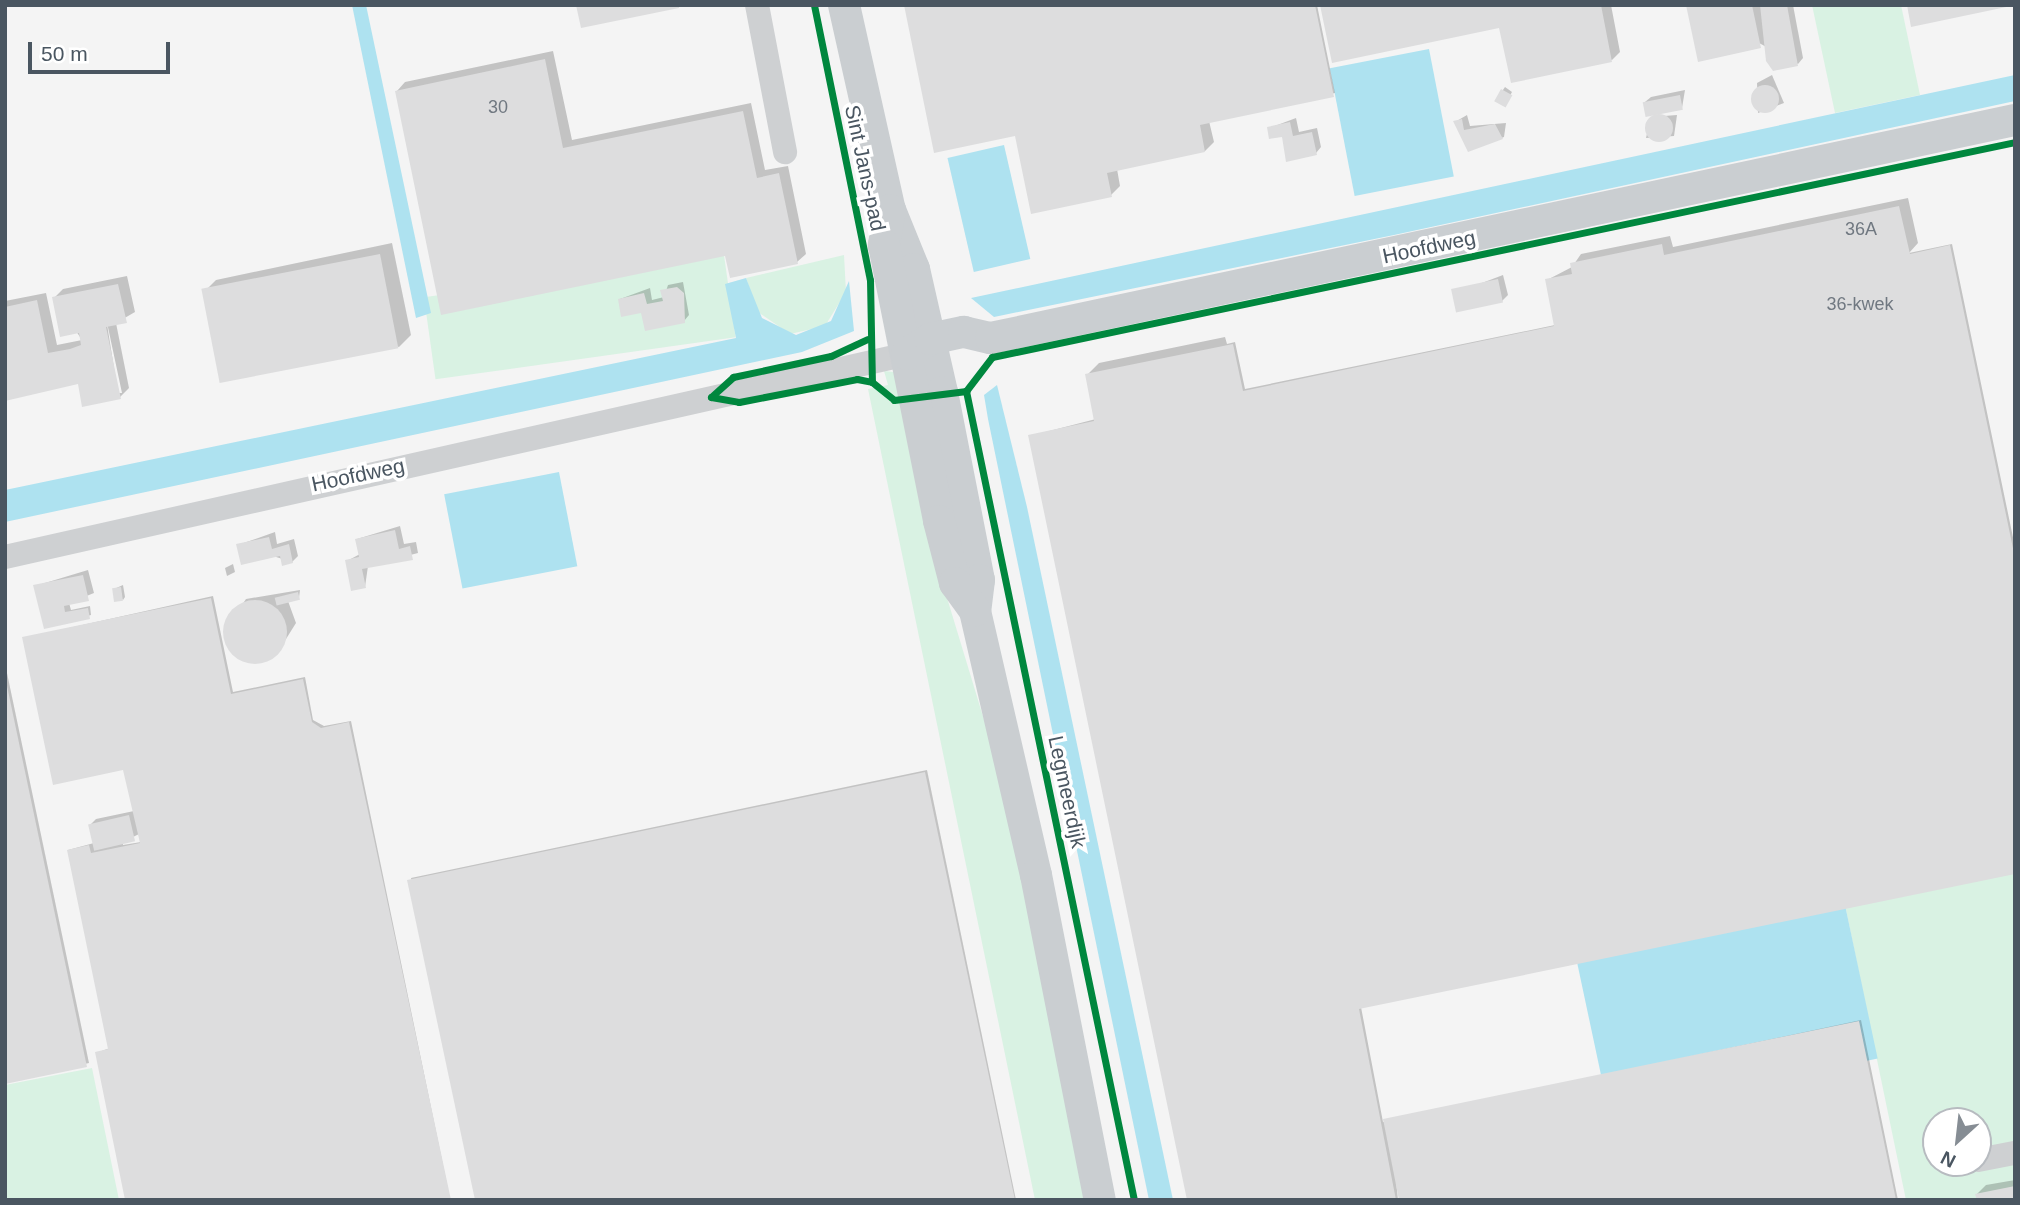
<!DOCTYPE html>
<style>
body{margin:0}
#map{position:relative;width:2020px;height:1205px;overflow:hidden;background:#f4f4f4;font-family:Helvetica,sans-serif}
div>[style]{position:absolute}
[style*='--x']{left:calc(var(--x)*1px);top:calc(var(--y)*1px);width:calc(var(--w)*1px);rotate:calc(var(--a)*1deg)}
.green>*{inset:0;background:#d9f2e3;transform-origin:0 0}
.water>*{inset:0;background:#aee2f0;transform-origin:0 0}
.shadow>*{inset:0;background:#0003}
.building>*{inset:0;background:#ddddde;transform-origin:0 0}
.round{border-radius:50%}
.minor>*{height:24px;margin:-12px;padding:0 12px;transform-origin:12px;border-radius:12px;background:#ced0d2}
.major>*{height:32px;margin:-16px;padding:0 16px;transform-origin:16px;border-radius:16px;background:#caced1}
.cycleway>*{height:7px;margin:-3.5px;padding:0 3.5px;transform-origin:3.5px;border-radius:3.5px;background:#00873e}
span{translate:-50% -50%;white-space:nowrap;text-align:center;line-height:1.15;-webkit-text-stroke:7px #fff;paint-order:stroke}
.number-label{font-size:18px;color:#707881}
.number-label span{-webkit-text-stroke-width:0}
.street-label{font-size:21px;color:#4a5661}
.frame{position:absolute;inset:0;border:7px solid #4a5661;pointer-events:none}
.north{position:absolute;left:1922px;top:1107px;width:70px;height:70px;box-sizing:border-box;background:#fff;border:2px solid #b7bbc0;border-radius:50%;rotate:207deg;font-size:19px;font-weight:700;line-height:28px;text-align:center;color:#4a5661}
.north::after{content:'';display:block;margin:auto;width:24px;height:32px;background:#868d94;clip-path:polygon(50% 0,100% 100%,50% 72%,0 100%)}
.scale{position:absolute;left:28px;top:42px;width:142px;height:32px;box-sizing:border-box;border:4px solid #4a5661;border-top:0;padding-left:9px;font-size:21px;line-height:24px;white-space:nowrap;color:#4a5661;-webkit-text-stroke:5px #fff;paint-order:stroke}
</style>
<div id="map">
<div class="green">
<div style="clip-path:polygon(1812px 5px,1901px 5px,1920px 95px,1835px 113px)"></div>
<div style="left:724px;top:255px;width:83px;height:303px;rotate:82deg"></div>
<div style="clip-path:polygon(844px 255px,846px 292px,825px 326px,790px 334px,758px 312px,746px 278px)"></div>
<div style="clip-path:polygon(884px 371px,894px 372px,934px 555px,1009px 802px,1093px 1200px,1035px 1200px,868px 389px,888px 385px)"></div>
<div style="clip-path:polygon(evenodd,2015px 870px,2015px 1200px,1906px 1200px,1845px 905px,2015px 870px,1936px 1121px,1978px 1121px,1978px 1163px,1936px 1163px,1936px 1121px)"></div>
<div style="clip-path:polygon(92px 1068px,119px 1200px,5px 1200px,5px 1085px)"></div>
</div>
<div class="water">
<div style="clip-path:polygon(352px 5px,366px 5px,431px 313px,416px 318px)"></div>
<div style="left:1429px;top:49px;width:130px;height:101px;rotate:79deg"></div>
<div style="clip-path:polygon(2015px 75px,2015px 101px,1394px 235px,994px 317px,971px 298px)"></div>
<div style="left:1004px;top:145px;width:117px;height:58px;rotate:77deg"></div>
<div style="clip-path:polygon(746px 278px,762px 318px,796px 335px,831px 321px,849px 281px,854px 331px,802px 352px,5px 522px,5px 490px,736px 338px,725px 284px)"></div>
<div style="clip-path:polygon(997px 385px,1027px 507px,1173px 1200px,1149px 1200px,988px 419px,984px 395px)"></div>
<div style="left:559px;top:472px;width:96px;height:117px;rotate:79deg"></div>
<div style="left:1845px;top:905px;width:157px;height:274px;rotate:78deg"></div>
</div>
<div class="shadow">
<div style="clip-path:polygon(905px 5px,1317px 5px,1335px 93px,1209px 121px,1214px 142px,1205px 151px,1117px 169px,1120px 186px,1111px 195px,1016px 134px)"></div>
<div style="clip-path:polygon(1322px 5px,1611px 5px,1620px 52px,1612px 60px,1505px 25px)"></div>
<div style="clip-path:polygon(1688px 5px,1793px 5px,1803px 58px,1798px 64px)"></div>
<div style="clip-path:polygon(553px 51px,572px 140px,751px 103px,765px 170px,788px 166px,806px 254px,797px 262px,726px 254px,397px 91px,405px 82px)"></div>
<div style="clip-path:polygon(1772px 75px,1784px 103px,1758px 113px,1757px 83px)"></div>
<div style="clip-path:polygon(1505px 87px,1512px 92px,1506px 103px,1496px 100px)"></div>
<div style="clip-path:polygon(1685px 90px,1682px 108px,1645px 102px,1651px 97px)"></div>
<div style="clip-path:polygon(1467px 115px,1470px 126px,1506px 123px,1504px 137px,1469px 150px,1455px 122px)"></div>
<div style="clip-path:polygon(1677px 115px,1674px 136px,1646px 138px,1651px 117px)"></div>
<div style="clip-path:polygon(1296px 118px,1299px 132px,1317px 128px,1321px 147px,1316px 153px,1269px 128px)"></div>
<div style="clip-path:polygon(1908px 198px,1918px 243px,1909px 253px,1952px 244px,2015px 547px,2015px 872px,1361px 1007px,1383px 1122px,1861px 1020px,1898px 1200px,1402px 1200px,1394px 1161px,1398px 1200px,1188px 1200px,1030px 436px,1154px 404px,1087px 375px,1099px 363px,1225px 337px,1227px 344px,1235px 342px,1245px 389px,1555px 325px,1547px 280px,1572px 267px,1581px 254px,1670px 236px,1673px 247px)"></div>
<div style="clip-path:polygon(392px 243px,411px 335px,399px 347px,204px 292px,216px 280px)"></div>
<div style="clip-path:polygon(1503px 275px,1508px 295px,1502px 301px,1453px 294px)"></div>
<div style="clip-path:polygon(evenodd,127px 276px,135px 312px,116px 323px,129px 388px,120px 397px,80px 382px,5px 399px,5px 301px,46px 293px,57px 345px,82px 340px,54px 298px,63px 289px,127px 276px,106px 318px,122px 393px,118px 393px,106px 318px)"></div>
<div style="clip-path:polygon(683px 282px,689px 315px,684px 321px,620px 299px,650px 288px,652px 300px,664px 297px,668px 285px)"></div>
<div style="clip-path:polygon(400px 526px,404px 544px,416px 542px,418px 553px,368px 566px,365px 587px,347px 561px,360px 554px,357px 539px)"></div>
<div style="clip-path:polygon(275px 532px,277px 544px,294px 539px,298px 556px,292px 562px,238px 545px)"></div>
<div style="clip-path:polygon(233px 564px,235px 572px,227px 576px,225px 568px)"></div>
<div style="clip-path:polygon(88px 570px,94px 593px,69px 603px,71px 610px,90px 606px,91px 615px,46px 627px,35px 586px)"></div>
<div style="clip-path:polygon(123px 585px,125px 597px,123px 600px,114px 589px)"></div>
<div style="clip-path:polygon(300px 590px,299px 598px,288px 601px,296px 623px,276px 655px,254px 662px,232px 652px,225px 630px,246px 599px)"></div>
<div style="clip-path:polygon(evenodd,213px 596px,233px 692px,305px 677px,313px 720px,324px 726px,351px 721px,450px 1199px,96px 1053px,110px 1048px,68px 850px,94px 843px,90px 825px,96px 819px,134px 811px,125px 768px,24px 638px,213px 596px,139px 834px,141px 842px,123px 845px,123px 842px,139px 834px)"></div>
<div style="clip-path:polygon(7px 673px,89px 1063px,5px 1082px,5px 674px)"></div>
<div style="clip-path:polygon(927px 770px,1016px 1200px,476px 1200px,411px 878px)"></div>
<div style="clip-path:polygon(2015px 1180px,2015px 1200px,1977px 1194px,1986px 1185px)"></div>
</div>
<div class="building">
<div style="clip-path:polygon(576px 5px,679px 5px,679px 8px,581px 28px)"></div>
<div style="clip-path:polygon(904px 5px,1315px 5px,1334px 97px,1200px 125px,1205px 152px,1107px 173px,1112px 197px,1031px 214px,1015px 136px,934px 153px)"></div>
<div style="clip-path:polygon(1320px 5px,1601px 5px,1612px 62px,1511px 83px,1499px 28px,1332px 63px)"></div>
<div style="clip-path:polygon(1686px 5px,1752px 5px,1761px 48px,1698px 62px)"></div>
<div style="clip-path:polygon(1760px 5px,1787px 5px,1798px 66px,1773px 71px,1766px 61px)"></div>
<div style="clip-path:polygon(1907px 5px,2011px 5px,2011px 6px,1911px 27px)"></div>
<div style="clip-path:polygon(545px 59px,563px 148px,743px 111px,757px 178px,779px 173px,798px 264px,730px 278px,725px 256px,441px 315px,395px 91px)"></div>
<div class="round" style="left:1751px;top:85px;width:28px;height:28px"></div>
<div style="left:1501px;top:89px;width:13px;height:14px;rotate:29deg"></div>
<div style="left:1680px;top:95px;width:15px;height:38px;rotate:79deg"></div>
<div class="round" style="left:1645px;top:114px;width:28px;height:28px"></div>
<div style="clip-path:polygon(1462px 119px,1464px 130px,1495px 124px,1503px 139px,1468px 152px,1453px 121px)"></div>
<div style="clip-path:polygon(1290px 122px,1293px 136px,1312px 132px,1317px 155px,1286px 162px,1282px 137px,1269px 139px,1267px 127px)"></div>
<div style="clip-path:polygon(1899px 206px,1910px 254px,1950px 245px,2015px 558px,2015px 874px,1359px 1009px,1396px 1200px,1187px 1200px,1028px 435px,1094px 421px,1085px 374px,1233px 344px,1243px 391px,1554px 326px,1545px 279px,1572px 274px,1570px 263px,1662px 244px,1664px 255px)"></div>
<div style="left:380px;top:254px;width:96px;height:182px;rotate:79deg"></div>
<div style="left:1498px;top:279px;width:24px;height:48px;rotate:78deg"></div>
<div style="clip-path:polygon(118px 284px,127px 323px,106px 327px,121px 399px,82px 407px,78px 384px,5px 401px,5px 307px,37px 300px,48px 353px,70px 349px,81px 345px,79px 333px,60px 337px,52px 297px)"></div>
<div style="clip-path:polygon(677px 287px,684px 293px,685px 323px,645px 331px,641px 313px,621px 317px,618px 299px,644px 293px,647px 304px,663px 301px,660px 290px)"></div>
<div style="clip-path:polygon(395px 530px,399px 549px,410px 546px,413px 560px,362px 569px,366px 588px,351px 591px,345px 560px,359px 557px,355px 539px)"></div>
<div style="clip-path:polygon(269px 537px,272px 549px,289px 544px,293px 563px,282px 566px,280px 556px,241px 565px,236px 544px)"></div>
<div style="clip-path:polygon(83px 575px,89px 601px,64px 606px,65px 612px,88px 608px,90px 619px,44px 629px,33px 585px)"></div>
<div style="left:121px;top:587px;width:14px;height:9px;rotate:82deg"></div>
<div style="left:298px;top:592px;width:8px;height:24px;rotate:76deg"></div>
<div style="clip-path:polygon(211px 598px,231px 694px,303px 679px,312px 722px,321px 728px,349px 722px,451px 1200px,125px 1200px,95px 1052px,108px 1049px,67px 850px,89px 845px,91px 853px,140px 843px,123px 770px,53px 785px,22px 637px)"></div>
<div class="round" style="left:223px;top:600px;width:64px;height:64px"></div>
<div style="clip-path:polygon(6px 681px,87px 1067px,5px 1084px,5px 682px)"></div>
<div style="clip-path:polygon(925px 772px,1015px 1200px,475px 1200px,407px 880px)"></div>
<div style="left:129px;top:815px;width:27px;height:42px;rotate:77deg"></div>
<div style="clip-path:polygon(1859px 1021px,1896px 1200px,1399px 1200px,1383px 1119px)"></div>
<div style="clip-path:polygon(2015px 1186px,2015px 1200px,1977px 1200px,1975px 1194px)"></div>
</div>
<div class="minor">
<div style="--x:757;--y:5;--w:150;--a:79.2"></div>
<div style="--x:5;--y:557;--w:925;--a:-12.68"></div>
<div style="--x:1978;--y:1160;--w:38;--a:-11"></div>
</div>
<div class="major">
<div style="--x:844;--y:5;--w:210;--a:77.4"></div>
<div style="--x:890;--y:210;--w:64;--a:67.9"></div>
<div style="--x:914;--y:269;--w:126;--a:77.2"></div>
<div style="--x:942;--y:392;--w:192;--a:78.9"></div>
<div style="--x:979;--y:580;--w:31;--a:97"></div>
<div style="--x:975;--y:611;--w:271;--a:77"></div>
<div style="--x:1036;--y:875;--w:331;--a:78.9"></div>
<div style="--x:890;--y:210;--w:36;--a:100"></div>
<div style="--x:884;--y:245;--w:281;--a:78.7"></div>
<div style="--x:939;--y:521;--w:64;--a:75.5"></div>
<div style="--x:955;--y:583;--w:34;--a:54"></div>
<div style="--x:907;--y:354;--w:27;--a:-33"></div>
<div style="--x:930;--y:339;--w:35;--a:-12"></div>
<div style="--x:964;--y:332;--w:28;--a:13"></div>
<div style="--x:991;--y:338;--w:1047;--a:-12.02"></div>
</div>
<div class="cycleway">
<div style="--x:814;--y:5;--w:281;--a:78.5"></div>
<div style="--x:870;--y:280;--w:102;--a:88.9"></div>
<div style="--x:872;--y:382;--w:28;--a:39"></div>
<div style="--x:894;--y:400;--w:73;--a:-7.1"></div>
<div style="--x:966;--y:391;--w:43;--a:-52.6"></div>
<div style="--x:992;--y:357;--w:1045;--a:-11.87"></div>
<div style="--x:966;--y:391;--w:826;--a:78.27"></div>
<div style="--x:711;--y:397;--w:30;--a:-42"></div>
<div style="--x:733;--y:377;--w:100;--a:-12.1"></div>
<div style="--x:831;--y:356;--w:40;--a:-25"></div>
<div style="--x:711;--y:397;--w:28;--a:10"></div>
<div style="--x:739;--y:402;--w:120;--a:-11"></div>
<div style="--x:857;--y:379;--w:15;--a:11"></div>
</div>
<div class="number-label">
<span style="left:498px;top:107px">30</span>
<span style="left:1861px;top:229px">36A</span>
<span style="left:1860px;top:304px">36-kwek</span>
</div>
<div class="street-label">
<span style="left:865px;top:168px;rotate:78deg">Sint Jans-pad</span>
<span style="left:1429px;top:247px;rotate:-12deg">Hoofdweg</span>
<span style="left:358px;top:475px;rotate:-12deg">Hoofdweg</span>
<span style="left:1067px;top:792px;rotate:78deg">Legmeerdijk</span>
</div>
<div class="frame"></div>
<div class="north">N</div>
<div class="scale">50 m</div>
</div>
